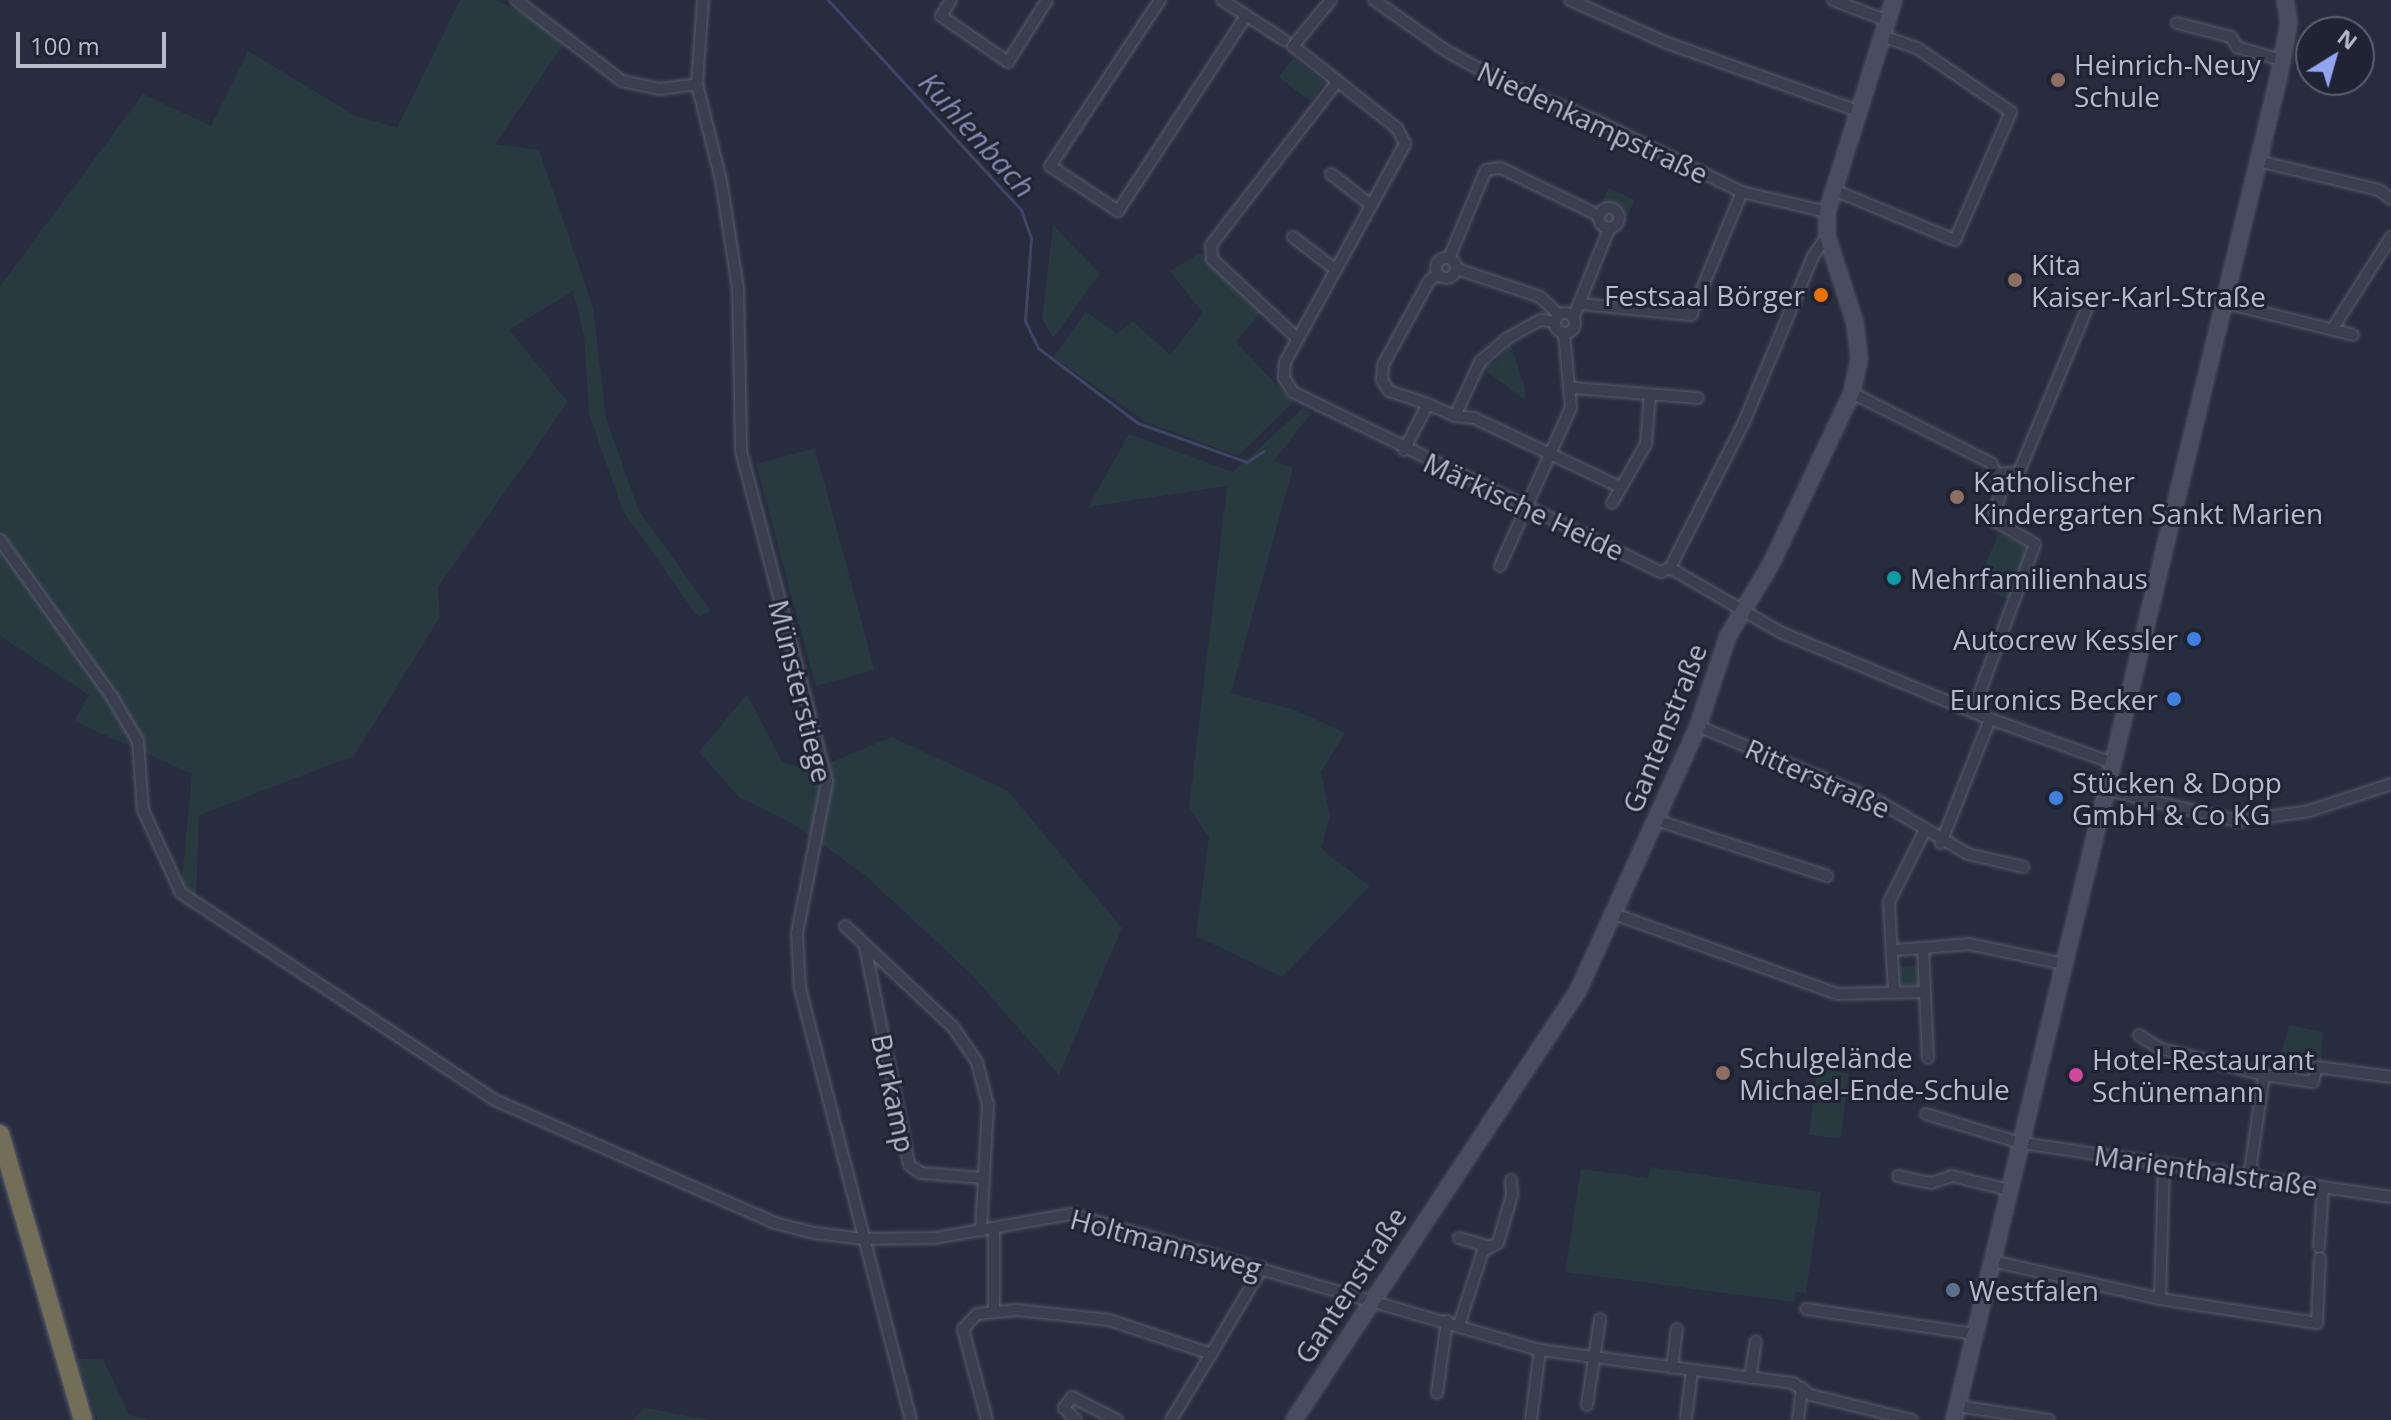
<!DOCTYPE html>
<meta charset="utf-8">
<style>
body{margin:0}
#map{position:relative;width:2391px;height:1420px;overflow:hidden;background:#272c3e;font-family:"Open Sans",sans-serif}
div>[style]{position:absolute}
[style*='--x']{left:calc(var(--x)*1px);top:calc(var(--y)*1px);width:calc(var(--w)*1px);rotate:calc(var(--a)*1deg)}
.green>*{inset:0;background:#293940;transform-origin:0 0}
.stream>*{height:3px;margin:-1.5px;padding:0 1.5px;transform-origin:1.5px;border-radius:1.5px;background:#3d4665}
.roads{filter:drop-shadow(0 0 2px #585c6c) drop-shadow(0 0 2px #585c6c)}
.street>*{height:10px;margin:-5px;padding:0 5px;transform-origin:5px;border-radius:5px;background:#3a3e4e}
.street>.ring{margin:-5px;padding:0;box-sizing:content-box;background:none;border:10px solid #3a3e4e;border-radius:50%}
.secondary>*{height:14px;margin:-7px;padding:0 7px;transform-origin:7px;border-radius:7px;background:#494d60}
.highway>*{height:18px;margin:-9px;padding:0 9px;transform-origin:9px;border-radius:9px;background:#736e58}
.dots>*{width:22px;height:22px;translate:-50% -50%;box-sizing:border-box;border:4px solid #1f2333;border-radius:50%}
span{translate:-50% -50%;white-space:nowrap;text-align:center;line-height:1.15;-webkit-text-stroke:6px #1f2333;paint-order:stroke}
.poi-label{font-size:28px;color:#b7bac9}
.left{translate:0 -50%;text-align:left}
.right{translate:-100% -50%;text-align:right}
.street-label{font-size:28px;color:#b7bac9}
.water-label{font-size:30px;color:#808aae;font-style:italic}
.north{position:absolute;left:2295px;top:16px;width:80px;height:80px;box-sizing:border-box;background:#1f2333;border:2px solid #5c5f6f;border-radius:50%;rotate:37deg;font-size:22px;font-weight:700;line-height:32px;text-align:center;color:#b7bac9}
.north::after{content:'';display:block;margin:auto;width:28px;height:36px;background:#93a4f1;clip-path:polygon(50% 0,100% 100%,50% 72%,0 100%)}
.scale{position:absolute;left:16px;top:32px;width:150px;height:36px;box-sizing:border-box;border:4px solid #b7bac9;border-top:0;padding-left:10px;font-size:24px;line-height:28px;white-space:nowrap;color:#b7bac9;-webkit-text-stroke:6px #1f2333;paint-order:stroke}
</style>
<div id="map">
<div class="green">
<div style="clip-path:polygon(460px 0,496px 0,536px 21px,563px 45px,495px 144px,539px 150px,593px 307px,606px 418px,639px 511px,711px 611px,698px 617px,623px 511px,589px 414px,584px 336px,573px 291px,509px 330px,568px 402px,438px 587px,440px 617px,354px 756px,199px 815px,196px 900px,181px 888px,192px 774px,74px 721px,89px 695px,0 636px,0 286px,143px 94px,211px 126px,248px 51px,354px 115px,397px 128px)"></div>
<div style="left:1293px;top:58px;width:40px;height:24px;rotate:37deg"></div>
<div style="clip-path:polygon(1609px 188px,1635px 200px,1627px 217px,1616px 204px,1602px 203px)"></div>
<div style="clip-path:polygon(1053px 225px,1100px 274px,1053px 338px,1042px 319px)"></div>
<div style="clip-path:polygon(1200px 253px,1262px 311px,1236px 342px,1293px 402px,1238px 456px,1146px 422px,1053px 357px,1086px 312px,1117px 333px,1133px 321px,1170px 355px,1203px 313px,1170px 271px)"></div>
<div style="clip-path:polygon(1510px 343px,1525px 388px,1526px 401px,1481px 367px,1497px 361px)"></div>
<div style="clip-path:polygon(1302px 409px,1311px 413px,1274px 461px,1293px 468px,1231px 693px,1295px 710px,1345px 733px,1321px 772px,1330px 816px,1321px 849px,1370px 886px,1282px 977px,1196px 936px,1209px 837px,1189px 808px,1227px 486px,1088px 507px,1129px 434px,1233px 472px)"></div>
<div style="left:815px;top:448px;width:230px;height:61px;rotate:75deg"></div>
<div style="clip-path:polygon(1998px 534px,2021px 543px,2027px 553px,2009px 600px,1977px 585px)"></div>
<div style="clip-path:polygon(747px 694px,782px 762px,810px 771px,892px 737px,1008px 791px,1122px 928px,1059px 1075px,973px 976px,865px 875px,795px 825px,739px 797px,699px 752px)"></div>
<div style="clip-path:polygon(1921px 965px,1920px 987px,1899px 985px,1898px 967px)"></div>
<div style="clip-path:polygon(2289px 1025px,2323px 1032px,2321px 1060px,2302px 1058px,2292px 1074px,2276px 1071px)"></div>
<div style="left:1817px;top:1069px;width:32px;height:66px;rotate:7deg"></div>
<div style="clip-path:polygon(1650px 1167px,1821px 1192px,1806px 1293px,1796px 1292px,1794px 1302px,1565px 1272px,1581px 1169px,1648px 1178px)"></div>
<div style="clip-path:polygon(78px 1359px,103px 1359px,129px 1415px,150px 1420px,97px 1420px)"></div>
<div style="clip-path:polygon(645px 1408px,711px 1420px,633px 1420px)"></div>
</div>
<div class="stream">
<div style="--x:828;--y:0;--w:285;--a:47.4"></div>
<div style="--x:1021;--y:210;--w:30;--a:70"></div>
<div style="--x:1031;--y:238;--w:83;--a:94.1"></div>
<div style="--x:1025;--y:321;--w:30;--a:64"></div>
<div style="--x:1038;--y:348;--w:125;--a:36.9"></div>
<div style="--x:1138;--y:423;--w:116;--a:19.7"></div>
<div style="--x:1247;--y:462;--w:20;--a:-33"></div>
</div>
<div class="roads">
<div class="street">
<div style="--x:516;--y:0;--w:133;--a:37.4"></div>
<div style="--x:622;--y:81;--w:38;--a:12"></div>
<div style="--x:659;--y:89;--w:38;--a:-7"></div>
<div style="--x:703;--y:0;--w:84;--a:94.1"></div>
<div style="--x:697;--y:84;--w:99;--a:76"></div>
<div style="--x:721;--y:180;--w:109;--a:81.1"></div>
<div style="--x:738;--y:288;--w:163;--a:88.9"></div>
<div style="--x:741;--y:451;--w:342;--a:75.4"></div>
<div style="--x:827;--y:782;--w:154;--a:101.2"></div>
<div style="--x:797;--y:933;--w:55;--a:86.9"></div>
<div style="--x:800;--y:988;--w:446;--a:75.6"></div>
<div style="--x:951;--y:0;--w:19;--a:122"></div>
<div style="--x:941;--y:16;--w:81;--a:34.5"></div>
<div style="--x:1008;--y:62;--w:73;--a:-57.8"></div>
<div style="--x:1160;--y:0;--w:199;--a:123.5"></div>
<div style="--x:1050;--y:166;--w:82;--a:33.5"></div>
<div style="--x:1118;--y:211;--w:233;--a:-56.7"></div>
<div style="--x:1222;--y:0;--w:74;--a:32.8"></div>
<div style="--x:1331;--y:0;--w:60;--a:129.6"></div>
<div style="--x:1293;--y:46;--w:132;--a:38.3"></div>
<div style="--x:1397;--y:128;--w:18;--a:63"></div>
<div style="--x:1405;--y:144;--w:249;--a:118.8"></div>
<div style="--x:1285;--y:362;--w:16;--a:94"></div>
<div style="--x:1284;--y:378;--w:17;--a:57"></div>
<div style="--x:1293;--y:392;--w:410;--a:26.1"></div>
<div style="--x:1661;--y:572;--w:10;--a:-24"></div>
<div style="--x:1670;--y:568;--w:127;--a:30.2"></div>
<div style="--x:1780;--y:632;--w:227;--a:22.5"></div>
<div style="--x:1990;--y:719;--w:131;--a:19.7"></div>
<div style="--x:1374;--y:0;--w:90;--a:35.1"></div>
<div style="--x:1448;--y:52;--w:72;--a:28.4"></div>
<div style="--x:1511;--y:86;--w:95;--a:22.2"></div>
<div style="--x:1599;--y:122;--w:159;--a:26.1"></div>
<div style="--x:1742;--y:192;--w:87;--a:13.2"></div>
<div style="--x:1570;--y:0;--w:106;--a:23.9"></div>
<div style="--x:1667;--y:43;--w:203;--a:19.6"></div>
<div style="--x:1833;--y:0;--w:59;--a:20.9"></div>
<div style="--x:2177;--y:23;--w:56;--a:14.5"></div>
<div style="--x:2231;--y:37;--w:12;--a:59"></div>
<div style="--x:2237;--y:47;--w:46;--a:16.5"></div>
<div style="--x:2258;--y:161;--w:124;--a:13.5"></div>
<div style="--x:2379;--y:190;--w:15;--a:37"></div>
<div style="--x:1331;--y:174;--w:51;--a:37.8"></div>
<div style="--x:1834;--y:190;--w:131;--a:22.5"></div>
<div style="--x:1955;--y:240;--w:140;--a:-66.4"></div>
<div style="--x:2011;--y:112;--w:114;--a:-145.8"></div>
<div style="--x:1917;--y:48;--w:36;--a:-161"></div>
<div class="ring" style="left:1599px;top:208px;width:10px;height:10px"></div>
<div style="--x:1293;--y:237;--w:54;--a:37.5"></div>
<div class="ring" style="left:1436px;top:258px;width:10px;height:10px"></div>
<div style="--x:1449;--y:258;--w:95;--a:-67.2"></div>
<div style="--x:1486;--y:170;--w:15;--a:-8"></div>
<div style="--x:1501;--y:168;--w:108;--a:25.9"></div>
<div style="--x:1457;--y:269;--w:88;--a:18.6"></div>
<div style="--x:1540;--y:297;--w:25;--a:43"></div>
<div style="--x:2225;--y:303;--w:132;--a:14"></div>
<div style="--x:1581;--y:304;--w:111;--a:5.7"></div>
<div style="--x:1691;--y:315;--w:133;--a:-67.5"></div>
<div class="ring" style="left:1555px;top:313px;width:10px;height:10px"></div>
<div style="--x:1574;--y:316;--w:94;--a:-68.1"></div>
<div style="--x:2333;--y:328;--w:108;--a:-57.5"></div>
<div style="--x:1297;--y:338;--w:116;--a:-137.1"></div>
<div style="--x:1212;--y:259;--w:14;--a:-94"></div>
<div style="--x:1211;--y:245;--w:206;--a:-52.3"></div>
<div style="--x:1573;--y:388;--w:125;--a:4.6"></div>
<div style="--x:1852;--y:393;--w:156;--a:26.7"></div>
<div style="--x:1991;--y:463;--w:27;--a:66"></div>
<div style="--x:2002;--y:488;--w:33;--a:106"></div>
<div style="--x:1993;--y:520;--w:48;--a:29.7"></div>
<div style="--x:2035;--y:544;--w:178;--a:110.4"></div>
<div style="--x:1428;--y:404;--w:30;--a:24"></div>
<div style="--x:1455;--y:416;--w:19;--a:6"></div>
<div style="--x:1474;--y:418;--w:161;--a:25.3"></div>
<div style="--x:1455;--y:416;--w:60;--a:-65.2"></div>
<div style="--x:1480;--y:362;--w:35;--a:-41"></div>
<div style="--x:1506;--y:339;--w:39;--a:-29"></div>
<div style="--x:1540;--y:320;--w:14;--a:8"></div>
<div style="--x:1404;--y:450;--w:52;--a:-62.4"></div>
<div style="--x:1428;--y:404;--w:41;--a:-161.6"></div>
<div style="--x:1389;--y:391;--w:13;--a:-122"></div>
<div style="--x:1382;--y:380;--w:15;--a:-86"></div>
<div style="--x:1383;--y:365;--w:96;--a:-61.3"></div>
<div style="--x:1429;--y:281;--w:10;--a:-37"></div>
<div style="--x:1997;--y:474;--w:22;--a:-5"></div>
<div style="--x:2019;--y:472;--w:182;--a:-67.4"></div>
<div style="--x:1612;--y:503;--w:68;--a:-60"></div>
<div style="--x:1646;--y:444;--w:50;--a:-85.4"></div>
<div style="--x:0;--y:540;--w:193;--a:54.5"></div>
<div style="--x:112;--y:697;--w:51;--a:59.4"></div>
<div style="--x:138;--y:741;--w:69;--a:85.9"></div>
<div style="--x:143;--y:810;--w:91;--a:65.4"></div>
<div style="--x:181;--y:893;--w:378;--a:33.4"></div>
<div style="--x:497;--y:1101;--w:304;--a:23.7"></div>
<div style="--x:775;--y:1223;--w:40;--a:14.4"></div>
<div style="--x:814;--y:1233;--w:50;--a:6.8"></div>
<div style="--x:864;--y:1239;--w:71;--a:-0.8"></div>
<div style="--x:935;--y:1238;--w:138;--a:-10"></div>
<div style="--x:1071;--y:1214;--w:488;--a:16.2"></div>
<div style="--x:1540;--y:1350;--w:255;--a:7.4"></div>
<div style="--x:1793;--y:1383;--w:22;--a:34"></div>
<div style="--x:1811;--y:1395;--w:104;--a:13.9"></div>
<div style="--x:1500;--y:566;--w:174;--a:-65.9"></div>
<div style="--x:1571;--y:407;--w:73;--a:-95.5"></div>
<div style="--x:1670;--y:568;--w:164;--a:-63.1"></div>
<div style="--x:1744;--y:422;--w:180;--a:-67.4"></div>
<div style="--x:1813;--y:256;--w:24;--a:-55"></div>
<div style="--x:1698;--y:726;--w:197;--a:22.7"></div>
<div style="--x:1880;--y:802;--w:102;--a:30.6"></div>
<div style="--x:1968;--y:854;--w:57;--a:13.1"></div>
<div style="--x:2106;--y:790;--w:136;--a:13.2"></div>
<div style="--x:2238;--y:821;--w:72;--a:-8"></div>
<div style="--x:2309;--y:811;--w:86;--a:-18.2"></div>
<div style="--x:1656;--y:820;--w:180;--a:18.1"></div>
<div style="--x:1941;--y:843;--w:133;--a:-68.4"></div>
<div style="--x:1614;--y:914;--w:237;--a:19.7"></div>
<div style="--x:1837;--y:994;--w:88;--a:-1.3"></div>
<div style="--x:1925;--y:992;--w:44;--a:-92.6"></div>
<div style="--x:1923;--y:948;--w:31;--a:176"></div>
<div style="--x:845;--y:926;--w:148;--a:43.1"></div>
<div style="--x:953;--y:1027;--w:42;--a:55.6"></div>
<div style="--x:977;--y:1062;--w:44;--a:75.7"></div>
<div style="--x:988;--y:1105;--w:126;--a:93.2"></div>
<div style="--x:865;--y:946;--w:223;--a:78.6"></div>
<div style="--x:909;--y:1165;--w:14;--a:34"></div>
<div style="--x:921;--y:1173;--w:62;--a:4.6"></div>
<div style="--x:1923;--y:948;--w:46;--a:-5"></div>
<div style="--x:1969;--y:944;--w:97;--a:11.9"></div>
<div style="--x:1894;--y:992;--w:90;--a:-93.2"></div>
<div style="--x:1889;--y:902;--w:78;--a:-63.4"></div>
<div style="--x:1925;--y:992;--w:66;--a:87.4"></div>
<div style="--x:2139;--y:1035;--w:24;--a:33"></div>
<div style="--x:2159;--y:1048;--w:108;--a:14.4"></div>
<div style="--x:2264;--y:1075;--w:49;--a:8.1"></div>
<div style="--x:2313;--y:1082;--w:16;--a:-75"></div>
<div style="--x:2317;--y:1067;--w:75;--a:7.7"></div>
<div style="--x:1926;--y:1114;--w:99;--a:17"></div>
<div style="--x:2021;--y:1143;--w:374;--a:8.3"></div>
<div style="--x:1898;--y:1176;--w:34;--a:12"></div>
<div style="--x:1931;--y:1183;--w:22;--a:-18"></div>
<div style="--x:1952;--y:1176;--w:59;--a:13.8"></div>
<div style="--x:2249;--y:1177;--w:103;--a:-81.6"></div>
<div style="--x:1459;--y:1238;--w:32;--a:16"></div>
<div style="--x:2319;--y:1247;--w:60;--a:-86.2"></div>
<div style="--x:1992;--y:1261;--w:172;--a:12.7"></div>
<div style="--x:2160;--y:1299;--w:159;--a:8.7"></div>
<div style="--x:2317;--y:1323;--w:65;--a:-87.4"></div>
<div style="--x:2160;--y:1299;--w:134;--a:-88.3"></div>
<div style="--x:1806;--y:1309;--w:171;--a:8.4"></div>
<div style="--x:994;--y:1312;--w:83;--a:-90"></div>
<div style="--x:1459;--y:1325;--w:78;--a:-72"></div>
<div style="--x:1483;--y:1251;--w:17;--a:-28"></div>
<div style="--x:1498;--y:1243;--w:50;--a:-73.7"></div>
<div style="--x:1512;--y:1195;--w:15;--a:-94"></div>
<div style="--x:1211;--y:1354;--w:100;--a:-59.3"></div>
<div style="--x:1672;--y:1368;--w:39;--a:-83"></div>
<div style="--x:1750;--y:1378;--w:37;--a:-81"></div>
<div style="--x:1437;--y:1393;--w:73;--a:-82.1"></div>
<div style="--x:1587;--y:1405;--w:87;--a:-81.4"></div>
<div style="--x:1957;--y:1406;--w:93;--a:8.7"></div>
<div style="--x:1686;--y:1418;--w:47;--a:-82.7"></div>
<div style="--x:987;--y:1420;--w:94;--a:-104.8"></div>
<div style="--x:963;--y:1329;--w:21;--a:-47"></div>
<div style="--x:977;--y:1314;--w:40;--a:-5.7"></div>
<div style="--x:1017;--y:1310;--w:93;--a:6.2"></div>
<div style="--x:1109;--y:1320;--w:108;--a:18.4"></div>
<div style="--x:1211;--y:1354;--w:77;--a:121.2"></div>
<div style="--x:1076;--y:1420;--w:17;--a:-135"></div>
<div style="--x:1064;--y:1408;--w:14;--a:-54"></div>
<div style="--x:1072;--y:1397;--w:51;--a:27.1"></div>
<div style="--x:1531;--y:1420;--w:71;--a:-82.7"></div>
<div style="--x:1798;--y:1420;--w:32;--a:-83"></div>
</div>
<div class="secondary">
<div style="--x:1294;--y:1420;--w:514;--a:-56.5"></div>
<div style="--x:1578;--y:991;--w:291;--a:-65.6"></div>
<div style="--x:1698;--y:726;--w:95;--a:-71.6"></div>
<div style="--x:1728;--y:636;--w:84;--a:-59.2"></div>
<div style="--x:1771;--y:564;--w:189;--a:-64.7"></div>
<div style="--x:1852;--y:393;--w:35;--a:-78"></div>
<div style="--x:1859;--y:359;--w:36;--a:-96"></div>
<div style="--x:1855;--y:323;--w:91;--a:-107.8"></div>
<div style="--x:1827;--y:236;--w:24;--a:-90"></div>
<div style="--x:1827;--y:212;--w:222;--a:-72.5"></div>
<div style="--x:1954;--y:1420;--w:1383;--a:-76.41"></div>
<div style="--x:2279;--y:76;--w:55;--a:-79.5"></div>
<div style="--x:2289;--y:22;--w:22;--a:-100"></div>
</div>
<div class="highway">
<div style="--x:0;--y:1134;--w:298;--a:73.8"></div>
</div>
</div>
<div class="dots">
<div style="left:2058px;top:80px;background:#8d6e63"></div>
<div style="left:2015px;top:280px;background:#8d6e63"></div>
<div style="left:1821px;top:295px;background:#e8710a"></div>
<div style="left:1957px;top:497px;background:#8d6e63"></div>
<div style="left:1894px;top:578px;background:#0f9aa8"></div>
<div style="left:2194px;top:639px;background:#3f7fe0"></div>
<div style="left:2174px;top:699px;background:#3f7fe0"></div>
<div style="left:2056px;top:798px;background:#3f7fe0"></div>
<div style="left:1723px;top:1073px;background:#8d6e63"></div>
<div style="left:2076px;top:1075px;background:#d1479c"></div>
<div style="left:1953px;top:1290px;background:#5c6f8a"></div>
</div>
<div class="poi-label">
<span class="left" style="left:2074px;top:80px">Heinrich-Neuy<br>Schule</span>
<span class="left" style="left:2031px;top:280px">Kita<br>Kaiser-Karl-Straße</span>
<span class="right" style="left:1805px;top:295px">Festsaal Börger</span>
<span class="left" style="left:1973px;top:497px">Katholischer<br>Kindergarten Sankt Marien</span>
<span class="left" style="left:1910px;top:578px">Mehrfamilienhaus</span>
<span class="right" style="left:2178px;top:639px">Autocrew Kessler</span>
<span class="right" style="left:2158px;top:699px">Euronics Becker</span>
<span class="left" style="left:2072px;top:798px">Stücken &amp; Dopp<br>GmbH &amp; Co KG</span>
<span class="left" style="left:1739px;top:1073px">Schulgelände<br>Michael-Ende-Schule</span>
<span class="left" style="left:2092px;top:1075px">Hotel-Restaurant<br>Schünemann</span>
<span class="left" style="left:1969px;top:1290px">Westfalen</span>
</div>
<div class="street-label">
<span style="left:1593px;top:122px;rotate:25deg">Niedenkampstraße</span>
<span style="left:1524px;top:506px;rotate:25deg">Märkische Heide</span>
<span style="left:801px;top:691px;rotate:76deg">Münsterstiege</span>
<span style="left:1664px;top:728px;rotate:-68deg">Gantenstraße</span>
<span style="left:1818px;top:778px;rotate:24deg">Ritterstraße</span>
<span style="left:894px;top:1093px;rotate:78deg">Burkamp</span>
<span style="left:2206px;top:1170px;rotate:8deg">Marienthalstraße</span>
<span style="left:1166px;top:1243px;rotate:15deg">Holtmannsweg</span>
<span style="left:1350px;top:1285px;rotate:-57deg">Gantenstraße</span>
</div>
<div class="water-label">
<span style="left:977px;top:135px;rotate:48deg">Kuhlenbach</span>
</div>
<div class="north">N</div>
<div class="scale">100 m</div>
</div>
